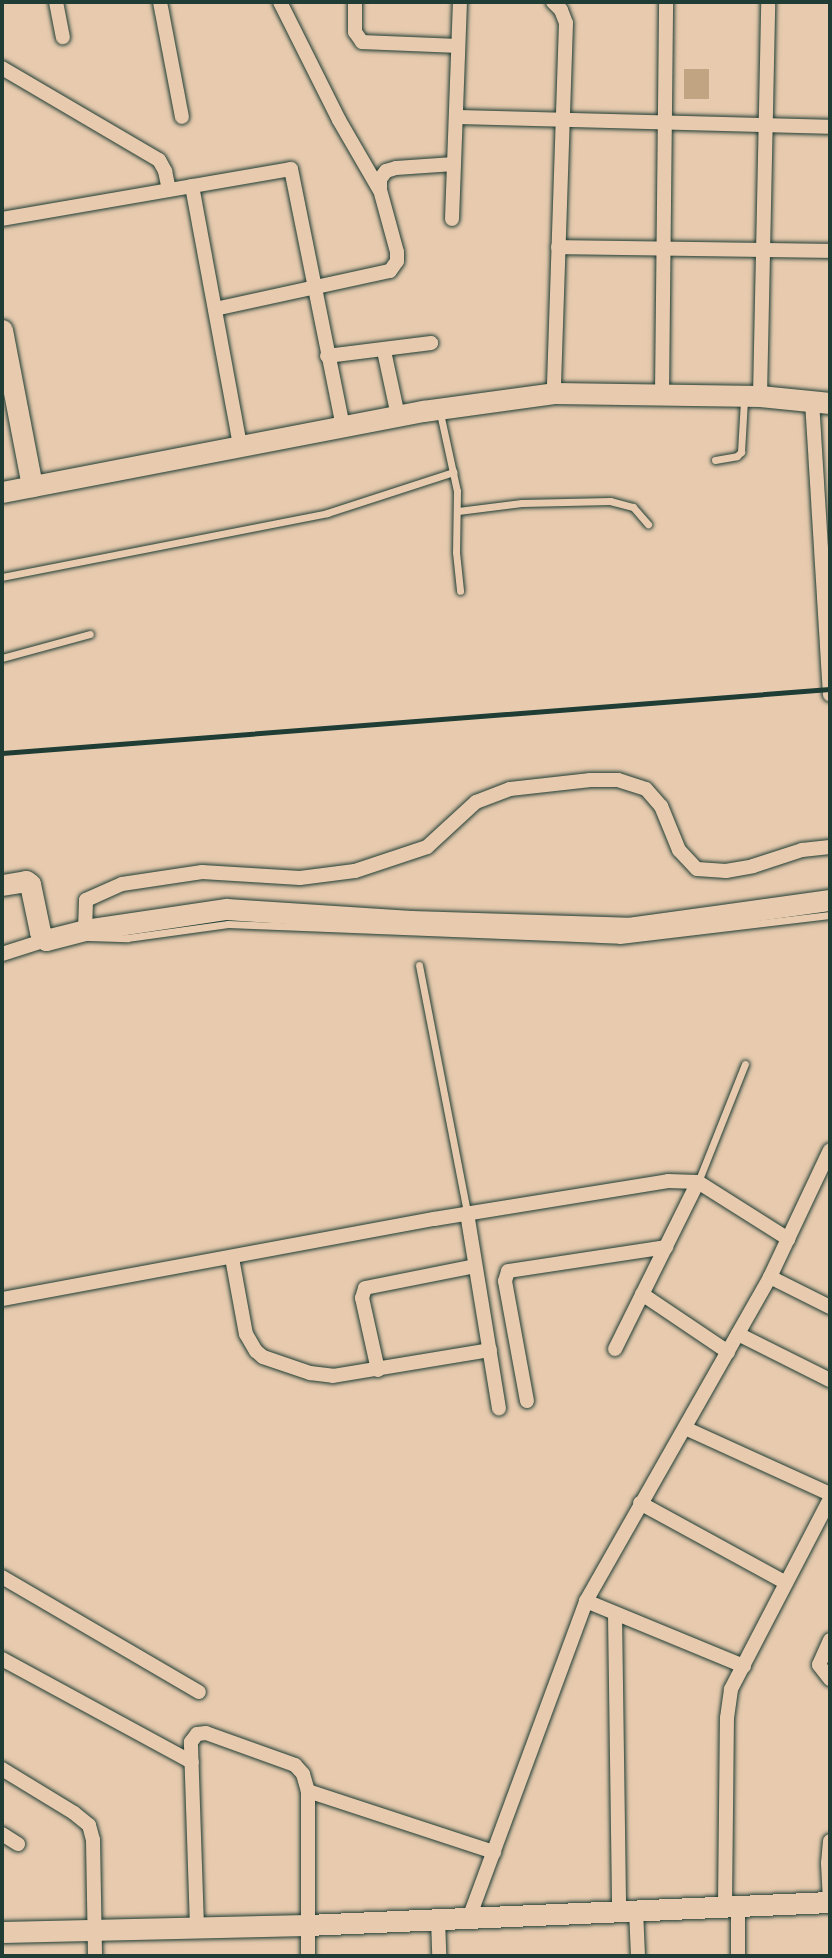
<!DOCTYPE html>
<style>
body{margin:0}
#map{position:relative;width:832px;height:1958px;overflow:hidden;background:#e8cbaf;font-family:Kalam,sans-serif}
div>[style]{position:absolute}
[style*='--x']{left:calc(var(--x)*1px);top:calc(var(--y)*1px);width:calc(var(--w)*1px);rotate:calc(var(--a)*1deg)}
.building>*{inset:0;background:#c1a583;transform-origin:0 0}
.roads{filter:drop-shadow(0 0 2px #1f3d34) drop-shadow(0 0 2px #1f3d34)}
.lane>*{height:7px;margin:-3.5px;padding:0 3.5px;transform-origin:3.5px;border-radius:3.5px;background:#e8cbaf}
.street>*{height:14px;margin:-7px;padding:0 7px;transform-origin:7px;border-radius:7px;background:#e8cbaf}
.secondary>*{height:21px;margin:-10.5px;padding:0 10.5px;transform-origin:10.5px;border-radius:10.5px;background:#e8cbaf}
.rail>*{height:5px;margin:-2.5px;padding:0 2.5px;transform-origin:2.5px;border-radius:2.5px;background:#1f3d34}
span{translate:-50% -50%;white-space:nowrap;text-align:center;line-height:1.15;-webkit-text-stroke:5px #e8cbaf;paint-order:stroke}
.frame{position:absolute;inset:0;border:4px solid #1f3d34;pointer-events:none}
</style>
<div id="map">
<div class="building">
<div style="left:684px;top:69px;width:25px;height:30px"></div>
</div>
<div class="roads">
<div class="lane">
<div style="--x:440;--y:413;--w:80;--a:77.7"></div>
<div style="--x:457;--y:491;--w:61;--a:90.9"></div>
<div style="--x:456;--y:552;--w:39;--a:84"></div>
<div style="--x:715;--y:460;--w:22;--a:-10"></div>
<div style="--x:737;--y:456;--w:6;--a:-45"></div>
<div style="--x:741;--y:452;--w:52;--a:-86.7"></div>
<div style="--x:458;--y:511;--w:64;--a:-7.1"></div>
<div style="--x:522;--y:503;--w:88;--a:-1.3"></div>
<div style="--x:610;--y:501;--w:24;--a:15"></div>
<div style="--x:633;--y:507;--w:23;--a:49"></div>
<div style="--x:2;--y:577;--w:331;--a:-11.1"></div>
<div style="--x:327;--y:513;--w:133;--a:-18"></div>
<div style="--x:2;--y:658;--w:91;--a:-15.3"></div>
<div style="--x:89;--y:937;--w:38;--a:2"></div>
<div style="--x:127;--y:938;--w:102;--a:-7.9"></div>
<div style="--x:228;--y:924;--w:392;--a:2.3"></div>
<div style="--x:620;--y:940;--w:211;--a:-6.8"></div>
<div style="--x:419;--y:965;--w:253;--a:79"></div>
<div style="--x:698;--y:1182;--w:127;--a:-68.3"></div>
</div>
<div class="street">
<div style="--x:56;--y:2;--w:36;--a:79"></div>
<div style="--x:160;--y:2;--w:117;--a:79.2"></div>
<div style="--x:280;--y:2;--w:132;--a:63.4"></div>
<div style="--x:339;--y:120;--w:80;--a:59.9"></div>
<div style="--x:355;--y:2;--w:30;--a:90"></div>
<div style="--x:355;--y:32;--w:12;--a:55"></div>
<div style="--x:362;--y:42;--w:96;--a:2.4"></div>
<div style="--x:553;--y:2;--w:11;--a:45"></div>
<div style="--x:561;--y:10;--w:14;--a:69"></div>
<div style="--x:566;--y:23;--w:370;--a:91.9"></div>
<div style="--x:2;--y:68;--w:182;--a:30.4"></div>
<div style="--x:159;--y:160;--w:13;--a:61"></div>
<div style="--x:165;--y:171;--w:19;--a:78"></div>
<div style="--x:456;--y:117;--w:374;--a:1.5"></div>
<div style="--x:192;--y:186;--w:264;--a:79.5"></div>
<div style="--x:2;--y:219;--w:293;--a:-9.8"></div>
<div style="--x:291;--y:169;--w:262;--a:78.6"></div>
<div style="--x:452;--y:219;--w:217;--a:-87.9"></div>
<div style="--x:558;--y:247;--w:272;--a:0.8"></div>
<div style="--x:215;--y:309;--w:179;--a:-12.3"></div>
<div style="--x:390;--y:271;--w:12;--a:-55"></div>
<div style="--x:397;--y:261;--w:9;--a:-90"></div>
<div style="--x:397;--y:252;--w:64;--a:-105.3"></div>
<div style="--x:380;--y:190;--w:11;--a:-90"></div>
<div style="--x:380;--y:179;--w:10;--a:-53"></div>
<div style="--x:386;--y:171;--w:10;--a:-17"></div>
<div style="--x:396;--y:168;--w:58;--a:-3.9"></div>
<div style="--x:384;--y:351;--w:66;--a:77.8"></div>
<div style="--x:327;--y:356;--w:105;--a:-7.1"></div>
<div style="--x:662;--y:394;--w:392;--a:-89.4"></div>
<div style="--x:760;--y:396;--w:394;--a:-88.8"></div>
<div style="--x:812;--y:401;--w:294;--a:86.5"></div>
<div style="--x:85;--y:930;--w:30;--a:-88"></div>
<div style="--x:86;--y:900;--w:39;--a:-24"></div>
<div style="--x:122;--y:884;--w:81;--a:-8.5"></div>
<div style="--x:202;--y:872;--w:98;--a:3.5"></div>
<div style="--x:300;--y:878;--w:55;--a:-7.3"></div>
<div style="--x:355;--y:871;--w:76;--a:-18.4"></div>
<div style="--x:427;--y:847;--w:67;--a:-42.6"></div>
<div style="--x:476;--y:802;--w:36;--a:-21"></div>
<div style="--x:510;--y:789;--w:81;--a:-6.4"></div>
<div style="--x:590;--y:780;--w:28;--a:0"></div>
<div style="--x:618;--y:780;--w:29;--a:18"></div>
<div style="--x:646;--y:789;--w:23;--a:49"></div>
<div style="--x:661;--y:806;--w:48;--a:67.8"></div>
<div style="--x:679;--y:850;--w:26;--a:47"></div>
<div style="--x:697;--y:869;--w:29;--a:4"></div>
<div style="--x:726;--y:871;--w:27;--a:-10"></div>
<div style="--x:753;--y:866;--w:52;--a:-18.1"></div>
<div style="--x:802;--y:850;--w:28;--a:-6"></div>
<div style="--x:2;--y:954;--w:46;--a:-17.7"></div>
<div style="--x:467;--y:1213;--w:198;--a:80.7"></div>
<div style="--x:232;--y:1258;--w:77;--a:79.6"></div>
<div style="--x:246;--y:1334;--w:20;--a:60"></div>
<div style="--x:256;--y:1351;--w:9;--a:41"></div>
<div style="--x:263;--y:1357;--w:50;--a:18.8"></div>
<div style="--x:310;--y:1373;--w:23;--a:7"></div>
<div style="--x:333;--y:1376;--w:159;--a:-9.4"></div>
<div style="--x:770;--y:1277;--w:67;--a:26.6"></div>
<div style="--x:642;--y:1294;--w:104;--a:34"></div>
<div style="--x:2;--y:1299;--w:439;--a:-10.5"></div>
<div style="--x:434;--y:1219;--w:237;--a:-9.2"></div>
<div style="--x:668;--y:1181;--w:30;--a:2"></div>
<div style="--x:698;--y:1182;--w:107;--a:32.3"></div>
<div style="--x:738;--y:1334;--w:103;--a:26.6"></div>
<div style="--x:615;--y:1349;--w:186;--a:-63.6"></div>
<div style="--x:378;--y:1370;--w:74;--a:-102.5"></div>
<div style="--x:362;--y:1298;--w:10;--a:-73"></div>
<div style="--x:365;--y:1288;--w:112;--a:-11.3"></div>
<div style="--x:527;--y:1401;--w:122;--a:-100.4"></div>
<div style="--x:505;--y:1281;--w:10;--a:-73"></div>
<div style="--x:508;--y:1271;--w:160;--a:-8.6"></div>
<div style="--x:685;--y:1428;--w:159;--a:24.5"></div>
<div style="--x:640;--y:1503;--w:166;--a:28.7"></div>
<div style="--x:2;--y:1577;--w:228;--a:30.3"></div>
<div style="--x:586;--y:1601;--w:171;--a:22.4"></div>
<div style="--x:615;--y:1614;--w:297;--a:89.2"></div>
<div style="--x:830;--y:1640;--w:27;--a:114"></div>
<div style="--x:819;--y:1665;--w:18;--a:52"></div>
<div style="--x:2;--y:1659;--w:216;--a:28.5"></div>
<div style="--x:2;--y:1769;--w:84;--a:31.4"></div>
<div style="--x:74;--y:1813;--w:19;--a:39"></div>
<div style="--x:89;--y:1825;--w:16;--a:75"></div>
<div style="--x:93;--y:1840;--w:116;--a:89"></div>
<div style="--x:308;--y:1791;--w:196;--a:18.2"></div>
<div style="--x:2;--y:1834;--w:19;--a:32"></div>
<div style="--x:830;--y:1841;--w:22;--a:95"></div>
<div style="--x:828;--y:1863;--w:35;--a:87"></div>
<div style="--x:725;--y:1905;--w:187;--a:-89.4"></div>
<div style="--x:727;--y:1718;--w:29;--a:-82"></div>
<div style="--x:731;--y:1689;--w:214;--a:-62.5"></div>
<div style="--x:738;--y:1906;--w:50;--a:90"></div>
<div style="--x:636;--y:1910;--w:46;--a:87.5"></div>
<div style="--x:469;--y:1918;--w:338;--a:-69.7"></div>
<div style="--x:586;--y:1601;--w:373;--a:-60.4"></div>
<div style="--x:770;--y:1277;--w:140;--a:-64.7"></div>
<div style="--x:438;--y:1919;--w:37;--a:88"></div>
<div style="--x:197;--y:1927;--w:185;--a:-91.9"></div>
<div style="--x:191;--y:1742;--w:10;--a:-53"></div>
<div style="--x:197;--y:1734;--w:9;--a:-6"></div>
<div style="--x:206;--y:1733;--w:95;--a:19.8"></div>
<div style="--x:295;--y:1765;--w:12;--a:48"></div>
<div style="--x:303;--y:1774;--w:18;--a:74"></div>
<div style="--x:308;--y:1791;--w:165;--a:90"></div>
</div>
<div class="secondary">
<div style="--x:2;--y:330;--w:159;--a:79.1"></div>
<div style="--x:2;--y:492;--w:429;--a:-10.9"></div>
<div style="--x:423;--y:411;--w:132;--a:-7.8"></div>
<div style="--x:554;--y:393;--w:206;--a:0.8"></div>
<div style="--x:760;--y:396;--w:70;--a:5.7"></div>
<div style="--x:2;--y:885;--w:24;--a:-9"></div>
<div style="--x:26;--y:881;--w:5;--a:37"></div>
<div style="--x:30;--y:884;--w:49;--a:78.2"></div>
<div style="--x:40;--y:932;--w:10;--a:53"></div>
<div style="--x:46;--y:940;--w:40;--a:-14.4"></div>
<div style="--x:85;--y:930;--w:143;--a:-8.5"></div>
<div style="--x:226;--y:909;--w:185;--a:3.7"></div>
<div style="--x:411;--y:921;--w:217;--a:1.8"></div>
<div style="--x:628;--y:928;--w:204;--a:-7.9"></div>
<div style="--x:2;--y:1932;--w:305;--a:-1.3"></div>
<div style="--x:307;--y:1925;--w:524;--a:-2.52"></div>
</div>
</div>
<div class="rail">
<div style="--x:2;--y:753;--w:830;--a:-4.42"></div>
</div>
<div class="frame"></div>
</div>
